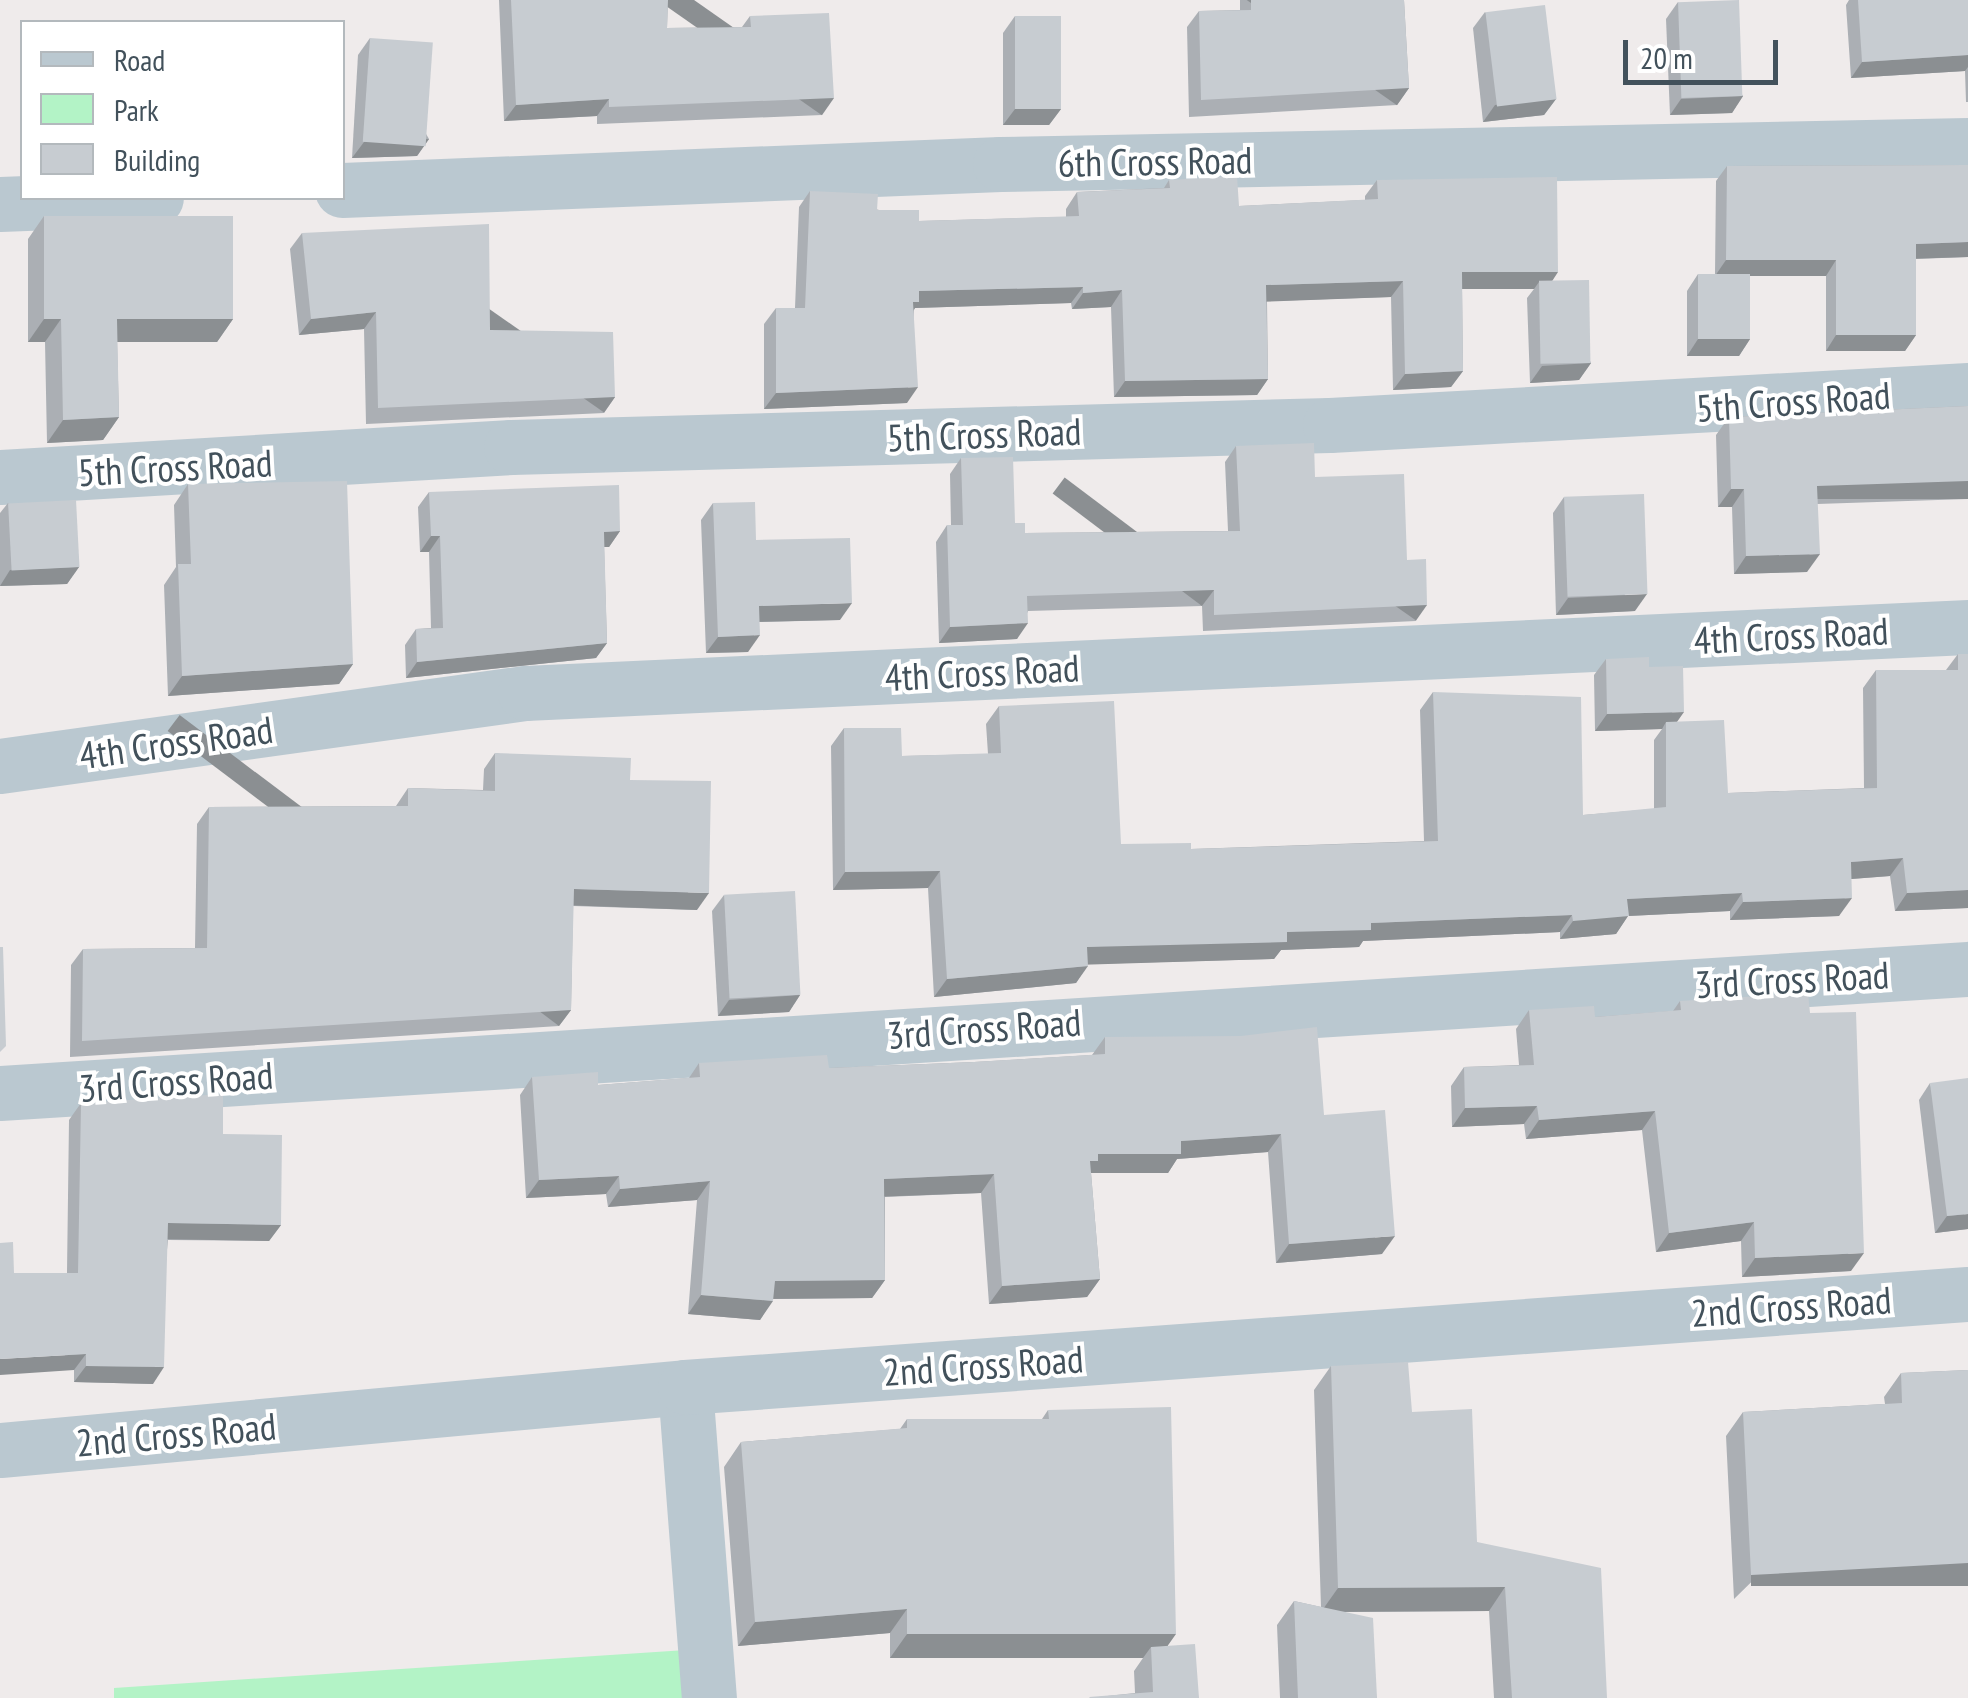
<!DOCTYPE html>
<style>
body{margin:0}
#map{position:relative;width:1968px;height:1698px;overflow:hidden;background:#efebeb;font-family:"PT Sans Narrow",sans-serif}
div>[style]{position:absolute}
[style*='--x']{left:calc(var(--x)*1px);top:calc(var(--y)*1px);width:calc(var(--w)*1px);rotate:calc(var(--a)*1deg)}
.green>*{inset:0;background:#b3f3c6}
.street>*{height:55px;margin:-27.5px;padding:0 27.5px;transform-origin:27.5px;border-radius:27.5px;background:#bac8d0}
.wall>*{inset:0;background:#abafb4}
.shaded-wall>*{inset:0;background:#8b8f92;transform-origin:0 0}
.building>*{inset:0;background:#c7ccd1;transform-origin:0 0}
span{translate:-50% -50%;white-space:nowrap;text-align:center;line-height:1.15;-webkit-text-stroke:8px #fff;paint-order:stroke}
.street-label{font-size:38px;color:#42515b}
.legend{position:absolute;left:20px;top:20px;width:325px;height:180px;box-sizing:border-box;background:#fff;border:2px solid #b3b9bd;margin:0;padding:12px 18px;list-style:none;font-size:30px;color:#42515b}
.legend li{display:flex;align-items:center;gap:20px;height:50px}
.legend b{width:50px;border:2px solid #b3b9bd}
.scale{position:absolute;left:1623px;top:40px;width:155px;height:45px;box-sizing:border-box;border:5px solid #42515b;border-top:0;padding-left:12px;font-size:30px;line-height:35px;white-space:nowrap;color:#42515b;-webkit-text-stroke:8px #fff;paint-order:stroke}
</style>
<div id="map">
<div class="green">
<div style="clip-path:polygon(686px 1650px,684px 1698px,114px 1698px,114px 1688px)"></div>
</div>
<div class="street">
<div style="--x:342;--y:190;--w:659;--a:-2.26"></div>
<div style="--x:1000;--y:164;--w:968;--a:-1.12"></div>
<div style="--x:0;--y:204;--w:156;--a:-2.2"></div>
<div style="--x:0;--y:477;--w:512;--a:-3.36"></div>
<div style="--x:511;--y:447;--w:819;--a:-1.54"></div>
<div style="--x:1330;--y:425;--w:639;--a:-3.14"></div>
<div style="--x:0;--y:766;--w:530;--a:-7.92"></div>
<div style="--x:525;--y:693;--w:1445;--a:-2.62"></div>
<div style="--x:0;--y:1093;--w:1972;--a:-3.61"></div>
<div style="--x:685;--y:1387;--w:312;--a:85.6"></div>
<div style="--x:0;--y:1450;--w:688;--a:-5.25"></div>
<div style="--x:685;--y:1387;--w:1286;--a:-4.15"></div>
</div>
<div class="wall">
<div style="clip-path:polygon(499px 0,668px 0,667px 28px,742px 27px,750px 16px,822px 115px,597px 124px,597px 116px,504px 121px)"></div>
<div style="clip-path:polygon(1240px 0,1404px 0,1409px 88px,1397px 105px,1189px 117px,1187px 27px,1199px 11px,1240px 10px)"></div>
<div style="clip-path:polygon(1849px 0,1968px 0,1968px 102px,1966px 102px,1965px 71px,1851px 78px,1846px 5px)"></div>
<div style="clip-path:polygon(1678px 2px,1743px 96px,1732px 113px,1670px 115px,1666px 19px)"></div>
<div style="clip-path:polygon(1485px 12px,1556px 99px,1544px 115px,1483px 122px,1473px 28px)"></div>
<div style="clip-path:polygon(1015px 16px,1061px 109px,1049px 125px,1003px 125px,1003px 33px)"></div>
<div style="clip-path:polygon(370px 38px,429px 139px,417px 156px,352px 158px,358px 55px)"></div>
<div style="clip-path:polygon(1968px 165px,1968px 257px,1916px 259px,1916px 335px,1905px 351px,1826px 351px,1826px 276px,1750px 276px,1750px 339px,1739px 356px,1687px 356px,1687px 291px,1698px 274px,1715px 274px,1716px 181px,1727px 166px)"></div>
<div style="clip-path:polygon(1169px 180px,1239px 206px,1365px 200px,1365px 196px,1377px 180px,1552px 281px,1591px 363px,1579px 380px,1530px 383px,1527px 298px,1534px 289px,1462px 289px,1463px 371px,1451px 387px,1393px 390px,1391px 297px,1267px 301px,1268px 379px,1257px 395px,1114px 397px,1111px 307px,1072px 309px,1071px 303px,915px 308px,914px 310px,907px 403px,764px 409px,764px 324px,776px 308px,795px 308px,799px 207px,810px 191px,919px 221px,1066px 217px,1066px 209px,1077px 192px,1164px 188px)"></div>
<div style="clip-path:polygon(44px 216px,233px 319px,217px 342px,117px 342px,119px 417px,103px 440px,47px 443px,45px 342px,28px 342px,28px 239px)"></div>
<div style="clip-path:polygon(302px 233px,490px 330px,615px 397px,604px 413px,366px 424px,364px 329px,299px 335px,290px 249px)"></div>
<div style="clip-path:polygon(1968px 406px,1968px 508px,1968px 499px,1817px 504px,1807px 572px,1734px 574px,1732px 507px,1718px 507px,1716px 435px,1729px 417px)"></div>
<div style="clip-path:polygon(1236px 446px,1315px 477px,1407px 560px,1416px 621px,1203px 631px,1202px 606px,1028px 611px,1017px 639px,939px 643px,936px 542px,947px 525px,951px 525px,950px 474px,961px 458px,1015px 523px,1025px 533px,1228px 531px,1225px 462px)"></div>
<div style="clip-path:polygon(188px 484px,353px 664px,339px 684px,168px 696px,164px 585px,176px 567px,174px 505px)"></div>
<div style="clip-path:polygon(429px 492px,620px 531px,609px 547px,604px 547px,607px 643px,596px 658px,406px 678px,405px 645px,416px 629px,431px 628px,429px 552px,420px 552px,418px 507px)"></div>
<div style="clip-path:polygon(1564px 497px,1635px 611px,1556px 615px,1553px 513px)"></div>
<div style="clip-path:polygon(8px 503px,79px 567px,67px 584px,0 586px,0 513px)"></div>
<div style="clip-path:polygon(713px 503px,756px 540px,840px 620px,759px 622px,748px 652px,706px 653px,701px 520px)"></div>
<div style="clip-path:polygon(1958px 654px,1968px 654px,1968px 908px,1895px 911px,1890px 876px,1851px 879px,1839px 916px,1730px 920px,1730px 911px,1628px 916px,1616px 934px,1560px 939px,1560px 932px,1363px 941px,1359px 947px,1281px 950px,1274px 959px,1088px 964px,1076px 983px,934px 997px,928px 888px,833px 890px,831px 746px,844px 728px,902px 756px,988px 754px,986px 724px,999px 706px,1121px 844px,1191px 849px,1424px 841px,1420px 710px,1433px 692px,1583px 815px,1654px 809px,1654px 740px,1662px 729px,1595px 731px,1594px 675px,1606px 659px,1649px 667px,1677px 722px,1728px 793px,1864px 788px,1863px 688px,1876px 670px,1946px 670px)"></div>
<div style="clip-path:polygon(495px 753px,630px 780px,697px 910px,573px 906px,571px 1010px,559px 1026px,70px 1057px,71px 965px,83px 949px,195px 948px,197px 824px,209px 807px,396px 806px,408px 788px,483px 790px,484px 769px)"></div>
<div style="clip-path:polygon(724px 895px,800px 995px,789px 1012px,718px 1016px,712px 911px)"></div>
<div style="clip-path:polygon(1680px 1001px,1810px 1013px,1851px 1271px,1742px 1277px,1741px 1241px,1656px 1252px,1642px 1130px,1526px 1139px,1524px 1124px,1452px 1127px,1451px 1086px,1464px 1067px,1519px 1065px,1516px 1029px,1529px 1010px,1595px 1017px,1673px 1011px)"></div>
<div style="clip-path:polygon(1105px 1037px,1324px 1115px,1382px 1254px,1276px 1263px,1268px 1152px,1177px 1159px,1168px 1173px,1091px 1173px,1100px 1279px,1087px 1297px,989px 1304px,981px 1193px,885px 1197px,885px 1280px,872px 1298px,773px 1299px,760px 1320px,688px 1314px,697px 1200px,608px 1207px,606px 1194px,526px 1198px,520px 1095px,532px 1077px,598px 1085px,689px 1078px,699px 1063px,829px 1068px,974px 1062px,1092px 1055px)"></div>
<div style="clip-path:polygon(1930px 1083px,1968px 1229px,1935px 1233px,1919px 1100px)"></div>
<div style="clip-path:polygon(81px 1103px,223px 1134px,281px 1225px,269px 1241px,168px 1240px,153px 1384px,74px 1382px,74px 1370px,14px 1273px,67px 1273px,69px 1120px)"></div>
<div style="clip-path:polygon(1331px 1366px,1412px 1412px,1477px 1542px,1607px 1698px,1494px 1698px,1489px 1611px,1345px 1612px,1377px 1698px,1280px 1698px,1277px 1625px,1294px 1601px,1321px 1607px,1314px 1390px)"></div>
<div style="clip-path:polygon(1968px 1370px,1734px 1599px,1726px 1436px,1743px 1412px,1885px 1404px,1884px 1397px,1901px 1373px)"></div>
<div style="clip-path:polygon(1048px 1410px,1168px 1646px,1199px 1698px,1089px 1698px,1135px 1693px,1134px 1671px,1143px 1658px,890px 1658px,890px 1633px,738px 1646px,724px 1467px,741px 1442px,900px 1429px,907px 1419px,1042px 1419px)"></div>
</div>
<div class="shaded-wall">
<div style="clip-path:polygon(1968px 55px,1968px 67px,1965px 71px,1851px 78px,1862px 62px)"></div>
<div style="left:1409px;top:88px;width:21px;height:208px;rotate:125deg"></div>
<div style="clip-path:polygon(1743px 96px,1732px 113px,1670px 115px,1681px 99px)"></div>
<div style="left:834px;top:98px;width:21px;height:225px;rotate:125deg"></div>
<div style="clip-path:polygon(609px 99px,597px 116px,504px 121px,516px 105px)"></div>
<div style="clip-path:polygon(1556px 99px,1544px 115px,1483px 122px,1495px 105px)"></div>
<div style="clip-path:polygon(1015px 109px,1061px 109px,1049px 125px,1003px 125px)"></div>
<div style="clip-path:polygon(429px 139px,417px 156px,352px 158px,364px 142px)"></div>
<div style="clip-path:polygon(1968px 242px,1968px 257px,1905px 259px,1916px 244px)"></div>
<div style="clip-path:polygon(1726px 260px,1836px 260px,1826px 276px,1715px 276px)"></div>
<div style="clip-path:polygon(1462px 272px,1558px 272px,1547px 289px,1539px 282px,1534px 289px,1450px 289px)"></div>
<div style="clip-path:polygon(1403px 281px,1391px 297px,1255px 302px,1266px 285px)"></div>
<div style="clip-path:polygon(1083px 287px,1071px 303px,915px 308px,907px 319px,902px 319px,919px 291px)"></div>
<div style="clip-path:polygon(1122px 290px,1111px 307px,1072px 309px,1083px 293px)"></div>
<div style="clip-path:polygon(376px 312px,364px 329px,299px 335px,311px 319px)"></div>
<div style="clip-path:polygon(44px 319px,61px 319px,45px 342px,28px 342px)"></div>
<div style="clip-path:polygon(117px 319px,233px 319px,217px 342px,101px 342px)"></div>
<div style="clip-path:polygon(1836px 335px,1916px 335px,1905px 351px,1826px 351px)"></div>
<div style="clip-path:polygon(1698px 339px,1750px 339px,1739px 356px,1687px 356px)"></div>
<div style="clip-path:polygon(1591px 363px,1579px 380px,1530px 383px,1542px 366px)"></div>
<div style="clip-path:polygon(1463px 371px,1451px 387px,1393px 390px,1405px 374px)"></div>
<div style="clip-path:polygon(1268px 379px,1257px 395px,1114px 397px,1125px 381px)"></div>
<div style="clip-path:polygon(918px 387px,907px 403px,764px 409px,776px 393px)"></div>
<div style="left:615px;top:397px;width:19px;height:237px;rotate:125deg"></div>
<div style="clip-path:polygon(119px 417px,103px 440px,47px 443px,63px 420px)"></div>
<div style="left:1968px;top:481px;width:18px;height:151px;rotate:90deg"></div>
<div style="clip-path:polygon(1731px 489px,1744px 489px,1732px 507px,1718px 507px)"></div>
<div style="clip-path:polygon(620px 531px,609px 547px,593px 547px,604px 532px)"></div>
<div style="clip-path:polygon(431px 536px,440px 536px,429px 552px,420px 552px)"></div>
<div style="clip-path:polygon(1820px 554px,1807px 572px,1734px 574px,1746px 556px)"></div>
<div style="clip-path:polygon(79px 567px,67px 584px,0 586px,10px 570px)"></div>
<div style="left:1214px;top:590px;width:20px;height:187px;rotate:127deg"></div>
<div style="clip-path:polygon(1647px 594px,1635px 611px,1556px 615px,1568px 598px)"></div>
<div style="clip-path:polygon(852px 603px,840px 620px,747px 622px,759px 606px)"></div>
<div style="left:1427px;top:605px;width:19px;height:213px;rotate:125deg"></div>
<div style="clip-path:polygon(1028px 623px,1017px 639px,939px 643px,950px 627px)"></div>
<div style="clip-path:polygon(760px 635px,748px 652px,706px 653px,718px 637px)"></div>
<div style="clip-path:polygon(607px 643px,596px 658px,406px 678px,417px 662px)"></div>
<div style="clip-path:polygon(353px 664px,339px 684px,168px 696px,182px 676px)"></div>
<div style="clip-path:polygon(1684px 712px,1672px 729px,1666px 722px,1662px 729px,1595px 731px,1607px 714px)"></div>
<div style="clip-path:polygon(1903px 858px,1890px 876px,1838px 880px,1851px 862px)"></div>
<div style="clip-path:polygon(940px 871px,928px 888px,833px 890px,845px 872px)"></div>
<div style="clip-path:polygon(574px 889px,709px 893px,697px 910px,562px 905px)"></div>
<div style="clip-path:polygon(1968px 890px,1968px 908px,1895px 911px,1907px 893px)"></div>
<div style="clip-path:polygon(1742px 893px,1730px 911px,1628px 916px,1616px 934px,1560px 939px,1573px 921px,1627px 899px)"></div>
<div style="clip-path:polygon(1852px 898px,1839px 916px,1730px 920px,1743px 902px)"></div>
<div style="clip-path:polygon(1572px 915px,1560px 932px,1363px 941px,1359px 947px,1281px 950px,1274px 959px,1075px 965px,1087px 947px,1287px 932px,1371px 923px)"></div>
<div style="clip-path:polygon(1088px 966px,1076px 983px,934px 997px,947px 979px)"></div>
<div style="clip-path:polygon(800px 995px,789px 1012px,718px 1016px,729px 1000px)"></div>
<div style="left:571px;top:1010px;width:20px;height:490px;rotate:127deg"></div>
<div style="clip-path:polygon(1537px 1106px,1524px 1124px,1452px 1127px,1465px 1108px)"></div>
<div style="clip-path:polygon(1655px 1111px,1642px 1130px,1526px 1139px,1539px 1120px)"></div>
<div style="clip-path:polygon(1281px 1134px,1268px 1152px,1177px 1159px,1168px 1173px,1090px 1173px,1090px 1161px,1098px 1154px,1181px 1141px)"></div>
<div style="clip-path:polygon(994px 1174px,981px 1193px,872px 1197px,884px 1179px)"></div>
<div style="clip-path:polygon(619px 1176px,606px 1194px,526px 1198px,539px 1180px)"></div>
<div style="clip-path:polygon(710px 1181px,697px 1200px,608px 1207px,620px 1189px)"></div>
<div style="clip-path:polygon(1968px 1214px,1968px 1229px,1935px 1233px,1947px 1216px)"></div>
<div style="clip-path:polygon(1754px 1222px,1741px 1241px,1656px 1252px,1669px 1233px)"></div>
<div style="clip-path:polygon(168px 1223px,281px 1225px,269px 1241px,157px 1239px)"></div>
<div style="clip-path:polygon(1395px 1236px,1382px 1254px,1276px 1263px,1289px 1244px)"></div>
<div style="clip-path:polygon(1864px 1253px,1851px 1271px,1742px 1277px,1755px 1258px)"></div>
<div style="clip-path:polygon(1100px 1279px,1087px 1297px,989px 1304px,1002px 1286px)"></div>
<div style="clip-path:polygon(885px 1280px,872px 1298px,762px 1299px,775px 1281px)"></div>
<div style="clip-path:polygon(701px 1295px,773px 1301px,760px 1320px,688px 1314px)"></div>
<div style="clip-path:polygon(86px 1354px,74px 1370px,0 1375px,0 1359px)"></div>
<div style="clip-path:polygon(86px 1366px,164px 1367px,153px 1384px,74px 1382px)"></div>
<div style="left:1968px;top:1563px;width:23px;height:217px;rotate:90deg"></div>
<div style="clip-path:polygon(1505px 1587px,1489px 1611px,1321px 1612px,1338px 1588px)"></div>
<div style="clip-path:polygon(907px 1609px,890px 1633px,738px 1646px,755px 1622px)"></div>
<div style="clip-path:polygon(907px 1634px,1176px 1634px,1159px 1658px,1151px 1647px,1143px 1658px,890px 1658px)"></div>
</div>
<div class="building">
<div style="clip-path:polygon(511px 0,668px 0,667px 28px,751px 27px,750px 16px,829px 13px,834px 98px,609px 107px,609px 99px,516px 105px)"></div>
<div style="clip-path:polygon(1251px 0,1404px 0,1409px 88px,1201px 100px,1199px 11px,1251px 10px)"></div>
<div style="left:1739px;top:0;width:96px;height:61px;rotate:88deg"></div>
<div style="clip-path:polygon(1858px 0,1968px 0,1968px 55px,1862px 62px)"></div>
<div style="left:1545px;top:5px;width:95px;height:60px;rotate:83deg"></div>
<div style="left:1015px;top:16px;width:46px;height:93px"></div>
<div style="left:370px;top:38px;width:63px;height:104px;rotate:4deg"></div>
<div style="clip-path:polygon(1968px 165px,1968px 242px,1916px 244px,1916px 335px,1836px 335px,1836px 260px,1726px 260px,1727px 166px)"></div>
<div style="clip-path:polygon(1237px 176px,1239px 206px,1378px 199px,1377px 180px,1557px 177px,1558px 272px,1462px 272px,1463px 371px,1405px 374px,1403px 281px,1266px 285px,1268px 379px,1125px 381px,1122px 290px,1083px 293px,1083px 287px,919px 291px,919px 302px,913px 302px,918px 387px,776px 393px,776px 308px,805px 308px,810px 191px,878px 194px,877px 210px,919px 210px,919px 221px,1079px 216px,1077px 192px,1170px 188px,1169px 180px)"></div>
<div style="clip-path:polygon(44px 216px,233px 216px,233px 319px,117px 319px,119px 417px,63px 420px,61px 319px,44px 319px)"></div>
<div style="clip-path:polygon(489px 224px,490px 330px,613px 332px,615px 397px,378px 408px,376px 312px,311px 319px,302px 233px)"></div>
<div style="left:1698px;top:274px;width:52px;height:65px"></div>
<div style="left:1589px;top:280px;width:83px;height:50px;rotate:89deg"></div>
<div style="clip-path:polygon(1968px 406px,1968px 481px,1817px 486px,1820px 554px,1746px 556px,1744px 489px,1731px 489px,1729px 417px)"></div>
<div style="clip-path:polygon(1314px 443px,1315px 477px,1404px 474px,1407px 560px,1426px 559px,1427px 605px,1214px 615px,1214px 590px,1027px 596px,1028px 623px,950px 627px,947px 525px,963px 525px,961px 458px,1013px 457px,1015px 523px,1025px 523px,1025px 533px,1240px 531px,1236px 446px)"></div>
<div style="clip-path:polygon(347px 481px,353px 664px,182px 676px,178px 564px,191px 564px,188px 484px)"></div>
<div style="clip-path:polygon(619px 485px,620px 531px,604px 532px,607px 643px,417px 662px,416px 629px,443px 628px,440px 536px,431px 536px,429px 492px)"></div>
<div style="left:1644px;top:494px;width:100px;height:80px;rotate:88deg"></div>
<div style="left:76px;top:500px;width:67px;height:68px;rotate:87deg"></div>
<div style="clip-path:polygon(755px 502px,756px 540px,850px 538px,852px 603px,759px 606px,760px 635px,718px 637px,713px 503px)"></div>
<div style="clip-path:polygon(1958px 654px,1968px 654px,1968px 890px,1907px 893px,1903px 858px,1851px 862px,1852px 898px,1743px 902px,1742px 893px,1627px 899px,1629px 916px,1573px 921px,1572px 915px,1371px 923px,1371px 930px,1287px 932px,1287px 942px,1087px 947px,1088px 966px,947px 979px,940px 871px,845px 872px,844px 728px,901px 728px,902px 756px,1001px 753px,999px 706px,1114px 701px,1121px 844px,1191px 843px,1191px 849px,1438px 841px,1433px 692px,1581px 697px,1583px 815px,1666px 807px,1666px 722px,1724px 720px,1728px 793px,1877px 788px,1876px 670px,1958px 670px)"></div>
<div style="clip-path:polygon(1649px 657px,1649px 667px,1683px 666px,1684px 712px,1607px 714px,1606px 659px)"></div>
<div style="clip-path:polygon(495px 753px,631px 758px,630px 780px,711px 781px,709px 893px,574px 889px,571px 1010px,82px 1041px,83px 949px,207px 948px,209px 807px,408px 806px,408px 788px,495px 791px)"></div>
<div style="left:795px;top:891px;width:104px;height:71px;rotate:87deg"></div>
<div style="clip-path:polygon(0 947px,3px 947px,6px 1046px,0 1052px)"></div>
<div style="clip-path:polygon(1808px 993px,1810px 1013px,1856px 1012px,1864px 1253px,1755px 1258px,1754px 1222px,1669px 1233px,1655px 1111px,1539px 1120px,1537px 1106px,1465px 1108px,1464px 1067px,1534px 1065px,1529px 1010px,1594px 1006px,1595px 1017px,1681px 1010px,1680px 1001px)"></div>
<div style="clip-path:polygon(1317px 1027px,1324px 1115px,1385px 1110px,1395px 1236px,1289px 1244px,1281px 1134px,1181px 1141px,1181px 1154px,1098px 1154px,1098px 1161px,1090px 1161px,1100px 1279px,1002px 1286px,994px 1174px,884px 1179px,885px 1280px,775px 1281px,773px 1301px,701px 1295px,710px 1181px,620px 1189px,619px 1176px,539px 1180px,532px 1077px,598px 1072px,598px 1085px,700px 1077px,699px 1063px,827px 1055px,829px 1068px,974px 1062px,1105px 1054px,1105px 1037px,1241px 1036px)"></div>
<div style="clip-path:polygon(1968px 1078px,1968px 1214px,1947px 1216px,1930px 1083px)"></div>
<div style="clip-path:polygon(223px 1094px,223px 1134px,282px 1135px,281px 1225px,168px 1223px,164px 1367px,86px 1366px,86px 1354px,0 1359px,0 1243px,13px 1242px,14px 1273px,78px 1273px,81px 1103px)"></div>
<div style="clip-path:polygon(1408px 1362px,1412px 1412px,1472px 1409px,1477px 1542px,1601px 1568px,1607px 1698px,1512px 1698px,1505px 1587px,1338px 1588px,1331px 1366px)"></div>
<div style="clip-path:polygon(1968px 1370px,1968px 1563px,1751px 1575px,1743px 1412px,1902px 1403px,1901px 1373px)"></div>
<div style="clip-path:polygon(1171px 1407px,1176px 1634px,907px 1634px,907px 1609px,755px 1622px,741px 1442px,907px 1428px,907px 1419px,1049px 1419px,1048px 1410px)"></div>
<div style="clip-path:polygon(1294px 1601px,1373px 1618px,1377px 1698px,1298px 1698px)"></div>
<div style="clip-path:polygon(1195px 1644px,1199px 1698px,1090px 1698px,1089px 1697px,1153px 1692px,1151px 1647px)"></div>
</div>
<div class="street-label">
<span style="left:1155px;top:161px;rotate:-1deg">6th Cross Road</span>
<span style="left:1793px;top:401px;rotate:-4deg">5th Cross Road</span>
<span style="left:984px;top:434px;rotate:-2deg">5th Cross Road</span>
<span style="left:175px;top:467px;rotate:-3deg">5th Cross Road</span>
<span style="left:1791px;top:635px;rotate:-3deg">4th Cross Road</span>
<span style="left:982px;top:672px;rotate:-3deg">4th Cross Road</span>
<span style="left:176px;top:742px;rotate:-8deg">4th Cross Road</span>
<span style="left:1792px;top:979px;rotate:-3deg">3rd Cross Road</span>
<span style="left:984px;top:1028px;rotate:-4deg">3rd Cross Road</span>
<span style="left:176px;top:1081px;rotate:-4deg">3rd Cross Road</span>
<span style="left:1791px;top:1306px;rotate:-4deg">2nd Cross Road</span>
<span style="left:983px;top:1365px;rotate:-4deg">2nd Cross Road</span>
<span style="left:176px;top:1434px;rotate:-5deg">2nd Cross Road</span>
</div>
<ul class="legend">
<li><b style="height:12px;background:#bac8d0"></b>Road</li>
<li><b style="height:28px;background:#b3f3c6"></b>Park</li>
<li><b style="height:28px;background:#c7ccd1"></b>Building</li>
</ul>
<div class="scale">20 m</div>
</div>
